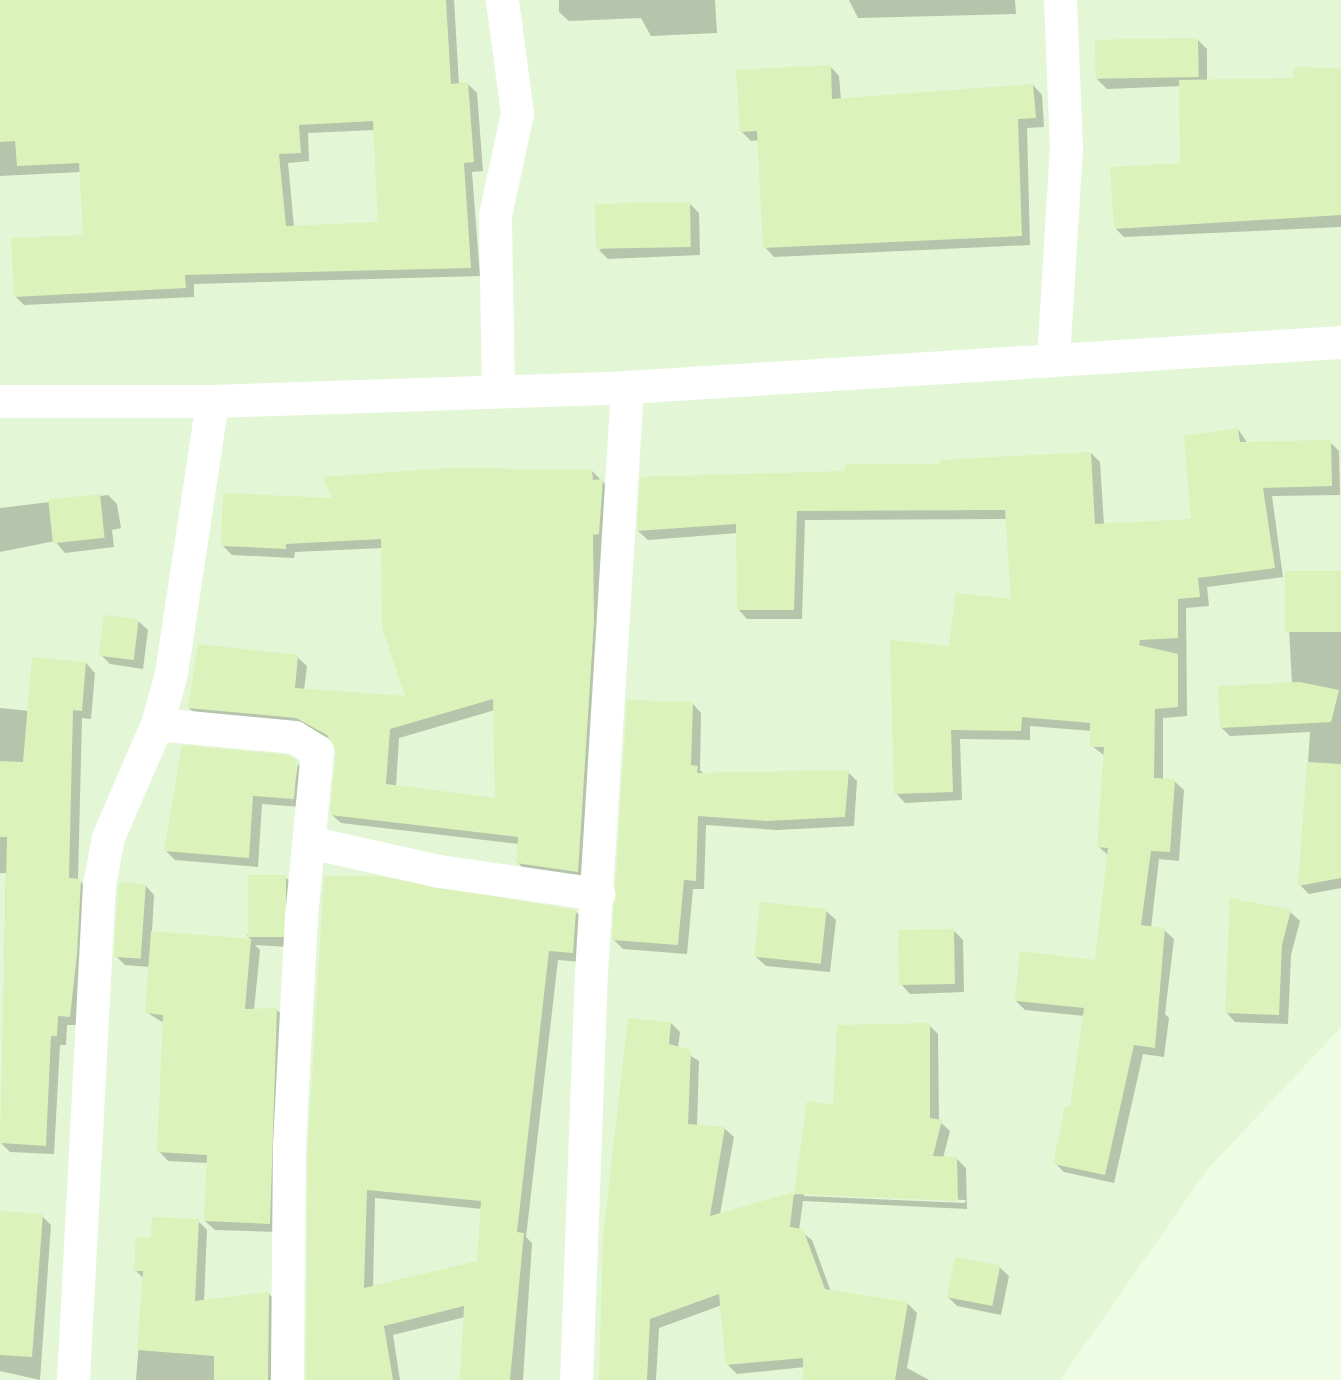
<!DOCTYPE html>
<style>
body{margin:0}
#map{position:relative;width:1341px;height:1380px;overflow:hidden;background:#edfce3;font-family:Signika,sans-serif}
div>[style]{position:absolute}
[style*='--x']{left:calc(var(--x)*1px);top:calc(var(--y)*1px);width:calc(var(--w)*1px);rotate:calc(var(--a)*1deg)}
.residential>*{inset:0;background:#e3f6d5}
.shadow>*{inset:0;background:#0003}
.building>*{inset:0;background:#dcf2bb;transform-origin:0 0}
.minor>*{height:33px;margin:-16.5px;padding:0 16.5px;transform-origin:16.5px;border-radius:16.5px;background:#fff}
span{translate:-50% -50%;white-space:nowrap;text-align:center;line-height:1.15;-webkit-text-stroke:4.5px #f2ffe9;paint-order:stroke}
</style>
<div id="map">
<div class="residential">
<div style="clip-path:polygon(0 0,1341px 0,1341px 1027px,1207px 1170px,1060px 1380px,0 1380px)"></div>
</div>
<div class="shadow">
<div style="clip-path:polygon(evenodd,0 0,454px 0,459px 84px,468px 84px,477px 93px,483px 171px,472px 172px,480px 276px,194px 284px,194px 297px,24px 305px,15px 296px,84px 237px,81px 172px,0 176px,0 0,375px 130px,380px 224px,294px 227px,288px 163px,309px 161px,308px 133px,375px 130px)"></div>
<div style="clip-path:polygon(559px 0,715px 0,717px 33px,651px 36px,641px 18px,569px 21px,559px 12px)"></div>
<div style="clip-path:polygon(849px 0,1015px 0,1016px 14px,858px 18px)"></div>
<div style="clip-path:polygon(1198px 40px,1207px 49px,1207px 81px,1296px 80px,1341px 69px,1341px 227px,1124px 237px,1115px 228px,1181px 165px,1181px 86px,1107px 89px,1097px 79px)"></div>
<div style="clip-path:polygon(830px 66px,839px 76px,841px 100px,1033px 85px,1042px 95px,1044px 127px,1027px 128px,1030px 245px,774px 257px,765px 247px,759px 140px,751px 141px,741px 131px)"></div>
<div style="clip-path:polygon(689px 203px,699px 213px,700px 255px,608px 259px,599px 250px)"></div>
<div style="clip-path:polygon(1238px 429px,1248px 444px,1330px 442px,1339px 451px,1340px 495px,1272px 496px,1283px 577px,1207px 587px,1209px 606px,1186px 608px,1187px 716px,1163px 718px,1163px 780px,1174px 781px,1184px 790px,1179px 861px,1159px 859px,1151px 928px,1164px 930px,1174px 939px,1165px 1014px,1169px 1018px,1164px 1057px,1143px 1054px,1114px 1183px,1064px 1172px,1055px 1163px,1071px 1109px,1085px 1016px,1025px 1010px,1016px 1001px,1096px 962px,1109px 856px,1099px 847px,1105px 756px,1092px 746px,1092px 731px,1030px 726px,1030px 740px,960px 739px,962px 800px,905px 803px,896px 793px,950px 647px,1013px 600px,1007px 519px,805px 520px,802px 619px,747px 619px,738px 609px,738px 533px,648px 540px,638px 531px,846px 473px,1091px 453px,1100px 462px,1104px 525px,1193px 521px)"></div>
<div style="clip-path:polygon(evenodd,592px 471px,611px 490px,587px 881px,527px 872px,518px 863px,519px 844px,341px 823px,331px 814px,337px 752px,331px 740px,306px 727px,199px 717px,189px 708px,297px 657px,307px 666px,304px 690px,407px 698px,383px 548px,295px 552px,294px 558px,232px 555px,223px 546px,335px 499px,592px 471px,495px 710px,497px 800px,396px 787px,399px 738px,495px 710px)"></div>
<div style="clip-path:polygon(108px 495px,117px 504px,121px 528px,112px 530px,114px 547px,65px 553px,55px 541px,0 552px,0 508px)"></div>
<div style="clip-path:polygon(1341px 572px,1341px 888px,1309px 894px,1300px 885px,1310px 732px,1230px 736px,1221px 727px,1292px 684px,1286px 575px)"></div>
<div style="clip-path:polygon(138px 621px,148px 630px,143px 669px,110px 664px,101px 655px)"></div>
<div style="clip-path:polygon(86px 663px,95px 673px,91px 719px,82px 718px,78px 880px,90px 889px,79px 1025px,67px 1025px,66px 1045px,60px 1045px,54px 1154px,10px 1152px,1px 1143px,6px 873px,0 873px,0 708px,29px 711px)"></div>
<div style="clip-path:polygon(692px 703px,701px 713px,700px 770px,704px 774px,848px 772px,857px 781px,854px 826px,777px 830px,706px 825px,704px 889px,693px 889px,687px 954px,623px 949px,613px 939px)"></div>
<div style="clip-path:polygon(296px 762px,291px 806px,298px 764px,306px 772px,302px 807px,262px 804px,258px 867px,175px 860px,166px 851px)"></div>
<div style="clip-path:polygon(285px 877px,295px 886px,290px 947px,255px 945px,260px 950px,254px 1010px,277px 1010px,286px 1019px,278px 1232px,215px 1230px,205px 1221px,208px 1163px,168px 1161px,159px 1151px,164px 1023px,146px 1012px,150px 967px,125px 965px,116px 956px,145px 885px,154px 895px,152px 932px,252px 941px,247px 936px)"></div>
<div style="clip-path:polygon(evenodd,575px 911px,585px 921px,582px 962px,558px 960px,526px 1237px,532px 1243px,523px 1380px,463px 1380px,465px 1317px,393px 1335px,400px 1380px,307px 1380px,309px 1144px,575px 911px,375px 1198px,482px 1209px,478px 1262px,373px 1288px,375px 1198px)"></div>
<div style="clip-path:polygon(826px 911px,836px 920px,830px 972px,766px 966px,756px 957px)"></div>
<div style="clip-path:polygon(1290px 912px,1300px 921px,1291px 955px,1288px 1024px,1235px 1022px,1226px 1012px)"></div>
<div style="clip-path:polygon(954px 931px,963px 940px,964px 992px,910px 994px,901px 984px)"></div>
<div style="clip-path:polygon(evenodd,671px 1023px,680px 1032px,678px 1048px,699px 1061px,697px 1126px,724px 1128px,734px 1137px,720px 1214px,795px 1195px,808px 1103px,834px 1106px,929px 1025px,938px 1034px,939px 1121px,950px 1131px,943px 1158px,957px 1159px,966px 1168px,967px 1209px,803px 1201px,799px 1230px,812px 1240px,831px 1292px,908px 1304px,917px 1313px,907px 1368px,929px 1380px,805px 1380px,805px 1367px,737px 1374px,728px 1365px,722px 1305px,659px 1328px,656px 1380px,599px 1380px,671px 1023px,804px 1193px,966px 1200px,965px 1203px,804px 1196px,804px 1193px)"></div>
<div style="clip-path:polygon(0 1212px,42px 1216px,51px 1225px,40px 1380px,0 1371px)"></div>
<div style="clip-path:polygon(198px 1221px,207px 1230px,204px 1301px,268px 1293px,278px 1303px,277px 1380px,136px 1380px,144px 1279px,136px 1271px,152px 1239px)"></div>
<div style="clip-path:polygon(999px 1267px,1009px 1276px,1001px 1315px,957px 1306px,948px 1297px)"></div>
</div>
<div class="building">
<div style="clip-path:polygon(evenodd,0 0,446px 0,451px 84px,468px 82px,474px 162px,464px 163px,471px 268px,185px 275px,186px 288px,14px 297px,11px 238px,83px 235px,79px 163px,17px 166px,15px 141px,0 142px,0 0,373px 121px,378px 222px,286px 226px,279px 154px,301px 153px,299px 125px,373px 121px)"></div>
<div style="left:1198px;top:38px;width:39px;height:103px;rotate:89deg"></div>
<div style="clip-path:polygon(831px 65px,832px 99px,1033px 84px,1036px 118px,1018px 119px,1022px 236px,763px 248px,757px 131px,740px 132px,736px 70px)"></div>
<div style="clip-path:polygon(1294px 67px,1341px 68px,1341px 215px,1114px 229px,1110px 167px,1180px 163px,1179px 80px,1294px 78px)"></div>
<div style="left:690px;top:202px;width:45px;height:95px;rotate:89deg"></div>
<div style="clip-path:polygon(1238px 428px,1240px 442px,1331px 440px,1332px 486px,1263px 488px,1275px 568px,1198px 578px,1200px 597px,1178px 599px,1178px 638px,1140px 640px,1139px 645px,1178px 654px,1178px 707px,1155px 709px,1154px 778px,1175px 779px,1170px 852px,1151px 851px,1141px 925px,1165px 928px,1155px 1048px,1134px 1045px,1105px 1175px,1053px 1164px,1065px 1106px,1070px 1107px,1084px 1008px,1015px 1001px,1020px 951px,1095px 960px,1108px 848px,1097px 847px,1104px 747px,1090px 747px,1090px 723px,1022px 717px,1021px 731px,951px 730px,953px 792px,894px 794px,890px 640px,949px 646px,956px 593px,1011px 599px,1005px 510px,797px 511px,794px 610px,737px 610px,736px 524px,637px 531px,640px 477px,845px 471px,845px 464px,940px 464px,940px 460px,1091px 452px,1095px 524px,1191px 519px,1184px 436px)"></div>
<div style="clip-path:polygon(evenodd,448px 468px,592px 470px,593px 480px,603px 479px,599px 534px,593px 535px,594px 621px,578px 872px,516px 863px,518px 837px,330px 815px,336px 752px,327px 735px,296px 718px,188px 708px,198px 644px,298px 655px,295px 688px,405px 696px,382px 627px,381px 539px,286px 544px,286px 549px,221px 546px,223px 493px,332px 498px,323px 477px,448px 468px,493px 699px,495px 798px,386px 784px,390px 729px,493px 699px)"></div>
<div style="left:100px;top:494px;width:44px;height:52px;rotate:84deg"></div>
<div style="left:1341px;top:571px;width:61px;height:56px;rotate:90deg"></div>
<div style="left:104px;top:615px;width:35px;height:41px;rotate:7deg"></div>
<div style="clip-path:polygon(32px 657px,86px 662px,82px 711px,73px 710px,69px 878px,81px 879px,77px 954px,70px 1017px,58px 1016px,57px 1036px,51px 1036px,46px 1146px,0 1143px,7px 837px,0 837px,0 761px,23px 762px)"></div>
<div style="clip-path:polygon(1300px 682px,1339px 690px,1331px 722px,1220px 728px,1218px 686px)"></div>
<div style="clip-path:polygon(627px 700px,693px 702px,691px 765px,698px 766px,697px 773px,849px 770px,845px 817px,767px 821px,698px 816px,696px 881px,684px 880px,678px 945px,612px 940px)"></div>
<div style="clip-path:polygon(182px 745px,288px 755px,297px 761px,294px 799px,253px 796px,249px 858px,164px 851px)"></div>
<div style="clip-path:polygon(1307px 762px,1341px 764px,1341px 878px,1298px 886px)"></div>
<div style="left:248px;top:875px;width:38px;height:62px"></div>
<div style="clip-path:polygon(evenodd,324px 876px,377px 876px,576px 910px,573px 953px,549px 951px,517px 1232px,524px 1233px,510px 1380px,460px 1380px,464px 1306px,384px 1326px,393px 1380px,306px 1380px,308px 1144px,324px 876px,367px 1190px,481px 1201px,477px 1261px,364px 1288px,367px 1190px)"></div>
<div style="left:119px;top:882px;width:27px;height:75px;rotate:4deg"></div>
<div style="clip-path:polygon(1230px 898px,1291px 910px,1282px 945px,1279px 1015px,1225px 1013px)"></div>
<div style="left:760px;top:902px;width:67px;height:55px;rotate:6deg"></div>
<div style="left:954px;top:929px;width:55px;height:56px;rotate:89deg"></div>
<div style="clip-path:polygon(151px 931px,251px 939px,245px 1009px,277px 1008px,270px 1224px,204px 1221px,207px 1155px,157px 1152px,163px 1015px,145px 1013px)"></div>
<div style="clip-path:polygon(628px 1018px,671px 1022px,669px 1044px,691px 1050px,688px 1124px,725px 1127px,710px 1216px,794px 1192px,790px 1227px,803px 1229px,825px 1289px,908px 1302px,895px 1380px,803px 1380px,803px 1358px,726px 1365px,719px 1294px,650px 1319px,647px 1380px,599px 1380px,603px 1237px)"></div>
<div style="clip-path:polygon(930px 1023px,930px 1118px,942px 1120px,933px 1156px,957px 1157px,958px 1201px,794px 1194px,807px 1101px,833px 1105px,837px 1025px)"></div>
<div style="clip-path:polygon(0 1211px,43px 1214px,32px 1357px,0 1355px)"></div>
<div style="clip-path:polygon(152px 1217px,199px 1219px,195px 1301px,269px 1292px,268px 1380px,214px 1380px,214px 1356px,137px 1350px,143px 1271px,134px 1271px,136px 1237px,151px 1238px)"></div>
<div style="left:955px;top:1257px;width:46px;height:41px;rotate:11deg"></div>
</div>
<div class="minor">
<div style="--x:1053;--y:359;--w:210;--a:-86.5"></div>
<div style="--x:1066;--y:149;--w:149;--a:-92.3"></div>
<div style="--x:498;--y:391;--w:176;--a:-91"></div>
<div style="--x:495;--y:215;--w:104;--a:-77.8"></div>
<div style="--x:517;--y:113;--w:114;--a:-97.6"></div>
<div style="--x:0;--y:401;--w:212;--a:0"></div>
<div style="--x:212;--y:401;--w:415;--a:-1.9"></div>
<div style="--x:627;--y:387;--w:715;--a:-3.61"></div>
<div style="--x:157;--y:724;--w:138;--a:5.4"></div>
<div style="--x:294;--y:737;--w:27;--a:31"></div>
<div style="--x:317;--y:751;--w:166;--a:95.5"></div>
<div style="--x:301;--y:916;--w:227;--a:93"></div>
<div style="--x:289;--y:1143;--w:237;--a:90.5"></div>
<div style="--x:309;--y:842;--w:133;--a:12.6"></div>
<div style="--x:439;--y:871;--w:161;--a:8.2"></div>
<div style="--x:73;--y:1380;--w:496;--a:-87"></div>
<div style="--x:99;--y:885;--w:49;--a:-79.4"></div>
<div style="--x:108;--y:837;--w:123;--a:-66.6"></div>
<div style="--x:157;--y:724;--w:53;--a:-74.6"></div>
<div style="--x:171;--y:673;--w:275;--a:-81.4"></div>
<div style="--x:576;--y:1380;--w:407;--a:-87.9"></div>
<div style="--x:591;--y:973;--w:587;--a:-86.48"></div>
</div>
</div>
